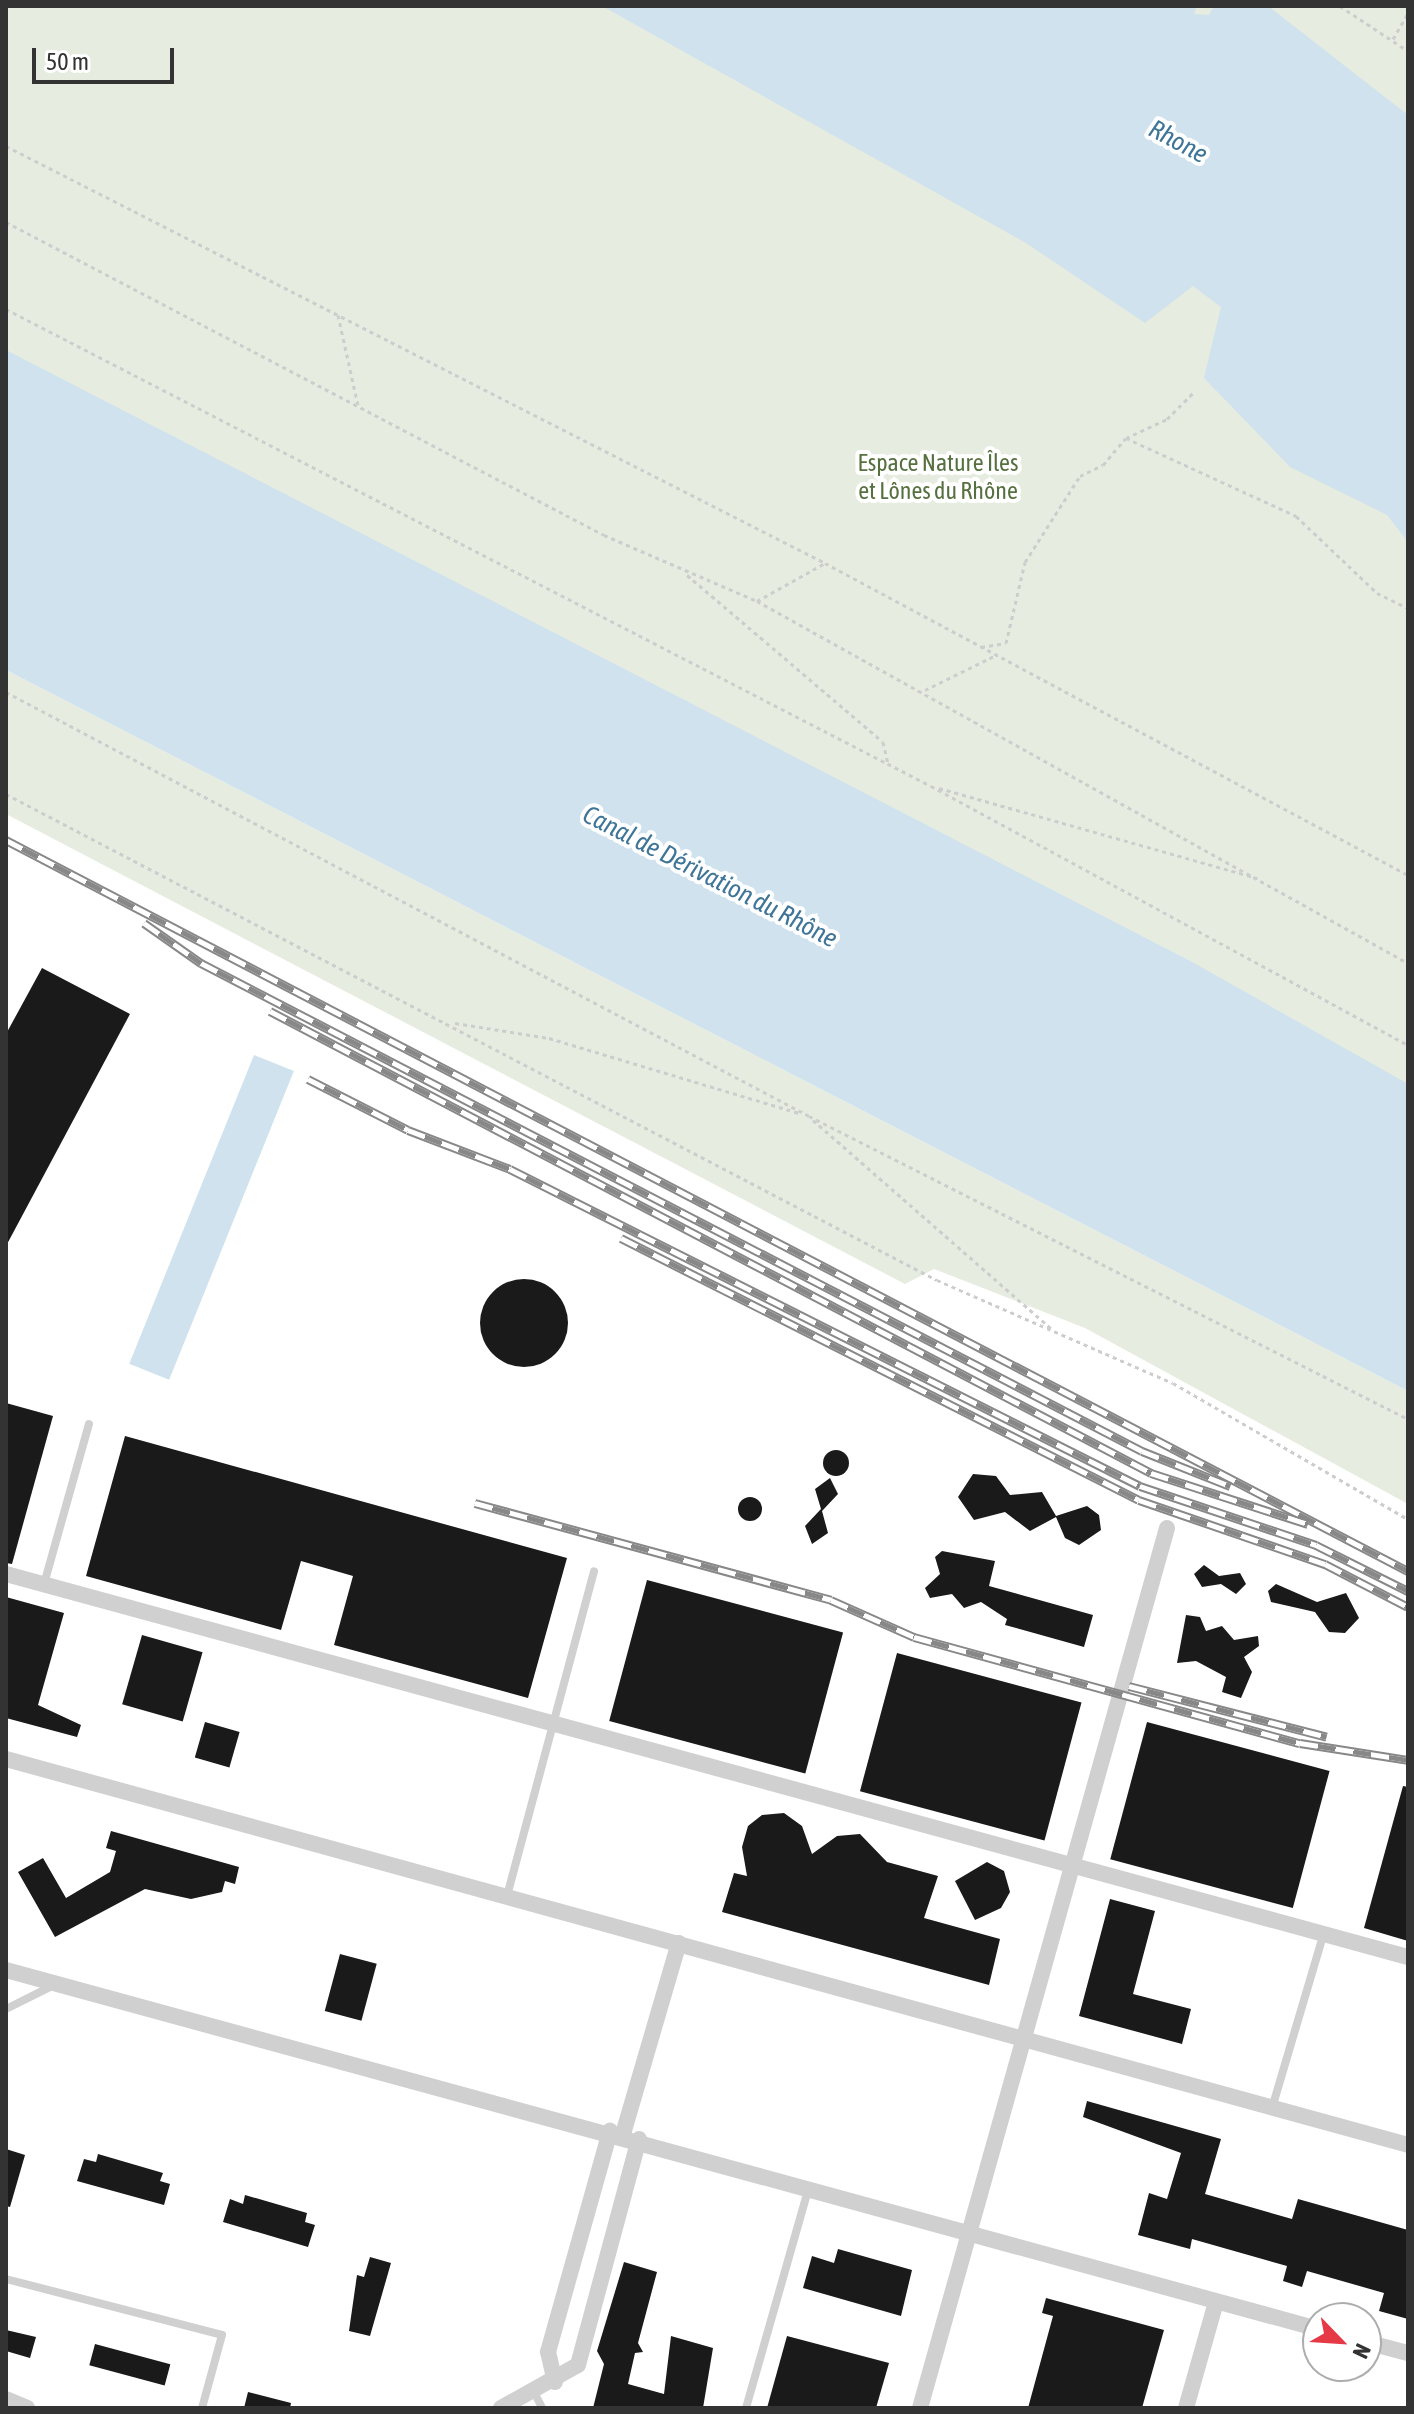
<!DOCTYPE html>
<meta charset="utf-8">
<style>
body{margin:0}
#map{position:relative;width:1414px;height:2414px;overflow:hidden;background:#fff;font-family:"Asap Condensed",sans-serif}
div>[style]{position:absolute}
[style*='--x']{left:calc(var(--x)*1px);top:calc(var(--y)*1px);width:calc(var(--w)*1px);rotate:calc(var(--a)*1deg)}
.green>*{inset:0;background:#e6ecdf}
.water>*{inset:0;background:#cfe2ee;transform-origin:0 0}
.building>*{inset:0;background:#1a1a1a;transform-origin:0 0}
.round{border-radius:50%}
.path>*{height:3px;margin-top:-1.5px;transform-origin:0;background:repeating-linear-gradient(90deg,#cdcdcd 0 4px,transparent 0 8px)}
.service>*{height:8px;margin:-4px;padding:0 4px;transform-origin:4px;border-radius:4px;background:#d0d0d0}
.minor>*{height:16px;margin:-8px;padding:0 8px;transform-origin:8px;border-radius:8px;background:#d0d0d0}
.rail>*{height:9px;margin-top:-4.5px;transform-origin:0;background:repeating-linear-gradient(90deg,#fff 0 18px,#888 0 36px);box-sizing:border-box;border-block:2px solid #888}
span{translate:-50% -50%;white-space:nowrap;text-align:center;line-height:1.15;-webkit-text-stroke:8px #fff;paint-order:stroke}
.park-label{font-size:24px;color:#56703f}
.water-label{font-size:26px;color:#3f7597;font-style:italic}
.frame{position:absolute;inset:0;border:8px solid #333;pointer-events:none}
.north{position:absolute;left:1302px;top:2302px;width:80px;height:80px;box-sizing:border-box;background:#fff;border:2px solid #adadad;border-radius:50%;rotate:115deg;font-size:22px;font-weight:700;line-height:32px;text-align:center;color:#333}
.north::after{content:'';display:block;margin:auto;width:28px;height:36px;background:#e63946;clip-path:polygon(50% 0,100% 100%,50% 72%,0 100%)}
.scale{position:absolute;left:32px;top:48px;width:142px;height:36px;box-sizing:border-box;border:4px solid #333;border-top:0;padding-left:10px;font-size:24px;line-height:28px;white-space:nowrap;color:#333;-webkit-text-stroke:6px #fff;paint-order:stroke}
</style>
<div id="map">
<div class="green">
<div style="clip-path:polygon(6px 6px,1408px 6px,1408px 1251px,6px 517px)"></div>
<div style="clip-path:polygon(6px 670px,1408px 1391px,1408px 1504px,1085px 1328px,934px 1269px,905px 1284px,6px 814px)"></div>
</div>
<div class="water">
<div style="clip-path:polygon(602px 6px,1197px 6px,1194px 14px,1209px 15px,1214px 6px,1268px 6px,1408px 115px,1408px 542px,1387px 515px,1290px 467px,1204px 378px,1221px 307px,1193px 286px,1145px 323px,1026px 243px)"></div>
<div style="clip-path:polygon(6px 350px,1194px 963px,1408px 1084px,1408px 1391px,6px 670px)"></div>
<div style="left:254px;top:1055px;width:43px;height:333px;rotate:22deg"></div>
</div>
<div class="building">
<div style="clip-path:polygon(42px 968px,130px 1014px,6px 1246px,6px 1034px)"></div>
<div class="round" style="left:480px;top:1279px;width:88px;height:88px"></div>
<div style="clip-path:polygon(6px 1403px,53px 1416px,12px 1564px,6px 1563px)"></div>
<div style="clip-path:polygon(125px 1436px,567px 1558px,528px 1698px,334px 1645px,353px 1576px,301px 1561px,281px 1630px,86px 1576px)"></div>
<div class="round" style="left:823px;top:1450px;width:26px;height:26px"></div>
<div style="clip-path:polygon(973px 1474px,996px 1476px,1010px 1495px,1042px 1492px,1056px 1516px,1087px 1506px,1099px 1515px,1101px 1530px,1079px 1545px,1065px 1538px,1056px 1517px,1030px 1531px,1005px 1512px,974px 1520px,958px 1497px)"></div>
<div style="clip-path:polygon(830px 1478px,838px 1494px,822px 1511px,828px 1533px,812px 1544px,805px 1526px,821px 1509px,815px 1489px)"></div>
<div class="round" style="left:738px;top:1497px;width:24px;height:24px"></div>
<div style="clip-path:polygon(942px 1551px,995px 1561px,989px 1586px,1093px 1615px,1084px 1647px,1005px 1625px,1007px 1619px,981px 1602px,964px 1608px,952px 1594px,930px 1598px,925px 1588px,940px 1574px,935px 1557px)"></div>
<div style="clip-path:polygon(1204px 1565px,1219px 1576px,1240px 1573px,1246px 1584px,1236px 1594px,1221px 1584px,1202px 1587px,1194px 1574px)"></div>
<div style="left:647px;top:1580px;width:203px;height:146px;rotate:15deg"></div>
<div style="clip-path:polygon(1276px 1584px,1317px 1602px,1346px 1593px,1359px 1618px,1345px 1633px,1329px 1632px,1315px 1612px,1271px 1602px,1268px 1591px)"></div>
<div style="clip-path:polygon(6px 1597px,64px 1613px,38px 1705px,81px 1725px,77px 1737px,6px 1718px)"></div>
<div style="clip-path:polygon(1186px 1615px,1200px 1617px,1206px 1631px,1222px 1626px,1234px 1640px,1258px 1636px,1259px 1646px,1244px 1657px,1252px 1672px,1241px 1698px,1222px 1692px,1226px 1677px,1196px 1661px,1177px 1663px)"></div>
<div style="left:142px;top:1635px;width:63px;height:72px;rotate:16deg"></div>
<div style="left:897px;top:1653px;width:191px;height:143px;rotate:15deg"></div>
<div style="left:205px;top:1722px;width:36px;height:37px;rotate:16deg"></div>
<div style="left:1147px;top:1722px;width:189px;height:142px;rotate:15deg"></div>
<div style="clip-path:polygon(1403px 1786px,1408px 1787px,1408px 1941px,1364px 1928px)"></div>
<div style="clip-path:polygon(784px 1813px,802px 1826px,812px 1854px,837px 1836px,860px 1834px,887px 1862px,938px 1876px,924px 1918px,1000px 1939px,989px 1985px,722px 1912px,734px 1873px,747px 1876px,742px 1847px,748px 1826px,762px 1815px)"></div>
<div style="clip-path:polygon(111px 1831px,239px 1867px,235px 1884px,225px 1881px,222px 1892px,191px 1899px,145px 1889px,55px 1937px,18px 1872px,43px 1858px,66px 1898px,110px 1872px,116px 1851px,106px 1848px)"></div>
<div style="clip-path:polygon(987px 1862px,1004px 1871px,1010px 1892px,1001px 1908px,975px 1920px,955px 1881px)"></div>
<div style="clip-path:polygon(1110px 1899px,1155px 1911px,1133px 1994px,1191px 2009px,1182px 2044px,1079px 2016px)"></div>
<div style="left:340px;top:1954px;width:38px;height:59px;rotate:15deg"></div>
<div style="clip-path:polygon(1087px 2101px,1221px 2139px,1205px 2194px,1292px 2219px,1298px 2199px,1408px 2230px,1408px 2319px,1379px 2311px,1384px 2293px,1307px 2271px,1302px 2287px,1283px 2281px,1287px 2266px,1192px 2239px,1190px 2249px,1138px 2235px,1149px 2193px,1167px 2199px,1181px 2153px,1083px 2117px)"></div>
<div style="clip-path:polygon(6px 2149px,25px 2155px,10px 2207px,6px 2206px)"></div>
<div style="clip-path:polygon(98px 2154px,163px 2173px,160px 2181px,170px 2184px,164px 2205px,77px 2181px,84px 2159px,96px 2162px)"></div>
<div style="clip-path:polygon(245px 2195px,307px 2213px,305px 2222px,315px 2225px,308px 2247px,223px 2222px,230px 2199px,243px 2204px)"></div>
<div style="clip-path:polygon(838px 2249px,912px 2270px,901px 2316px,803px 2288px,812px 2256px,834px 2263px)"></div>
<div style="clip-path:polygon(370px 2257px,391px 2263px,370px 2336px,349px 2331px,357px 2275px,364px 2277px)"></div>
<div style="clip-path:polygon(624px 2262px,657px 2272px,638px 2343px,643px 2352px,635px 2353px,628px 2384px,664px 2394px,671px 2336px,713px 2348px,703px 2408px,593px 2408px,604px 2364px,597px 2351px)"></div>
<div style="clip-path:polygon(1046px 2298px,1164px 2330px,1142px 2408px,1028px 2408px,1053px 2316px,1042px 2313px)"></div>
<div style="clip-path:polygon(6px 2330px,36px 2337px,30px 2358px,6px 2351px)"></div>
<div style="clip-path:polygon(787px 2336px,889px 2363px,876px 2408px,767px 2408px)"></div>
<div style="left:95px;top:2344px;width:78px;height:22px;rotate:15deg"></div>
<div style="clip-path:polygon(248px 2392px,291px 2403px,290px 2408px,244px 2408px)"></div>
</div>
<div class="path">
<div style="--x:1340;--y:6;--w:82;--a:33.5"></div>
<div style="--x:1393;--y:39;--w:30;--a:-60"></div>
<div style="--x:6;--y:146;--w:919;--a:26.98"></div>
<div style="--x:825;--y:563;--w:661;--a:28.15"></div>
<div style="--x:6;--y:222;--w:675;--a:27.63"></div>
<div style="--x:604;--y:535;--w:167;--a:23.3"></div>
<div style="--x:757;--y:601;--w:745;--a:29.08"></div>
<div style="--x:6;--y:309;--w:1041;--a:27.28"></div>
<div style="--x:931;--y:786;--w:543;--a:28.5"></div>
<div style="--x:338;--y:315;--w:92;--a:77.5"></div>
<div style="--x:1126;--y:438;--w:187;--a:24.6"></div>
<div style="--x:1296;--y:516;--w:112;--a:43.5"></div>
<div style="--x:1377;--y:593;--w:34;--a:26"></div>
<div style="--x:687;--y:575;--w:257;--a:40.4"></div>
<div style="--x:883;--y:742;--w:23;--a:77"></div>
<div style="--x:757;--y:601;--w:78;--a:-29.2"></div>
<div style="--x:981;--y:647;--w:25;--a:-9"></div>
<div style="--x:1006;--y:643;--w:83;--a:-76.8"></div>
<div style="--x:1025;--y:562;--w:102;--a:-57.4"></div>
<div style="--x:1080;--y:476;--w:25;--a:-26"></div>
<div style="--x:1103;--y:465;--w:35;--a:-50"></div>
<div style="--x:1126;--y:438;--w:45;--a:-24.9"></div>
<div style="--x:1167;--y:419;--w:38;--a:-45"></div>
<div style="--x:925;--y:690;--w:79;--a:-26.2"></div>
<div style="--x:6;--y:692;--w:908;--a:27.83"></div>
<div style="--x:809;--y:1116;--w:671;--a:26.83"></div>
<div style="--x:939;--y:788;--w:331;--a:15.8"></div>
<div style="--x:6;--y:794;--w:1050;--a:27.57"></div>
<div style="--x:937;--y:1280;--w:257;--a:23.6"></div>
<div style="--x:1173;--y:1383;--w:272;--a:30.1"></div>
<div style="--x:455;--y:1023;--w:95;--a:9.1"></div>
<div style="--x:549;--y:1038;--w:261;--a:16.7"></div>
<div style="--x:813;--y:1120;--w:316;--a:41.2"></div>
</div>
<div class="service">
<div style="--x:44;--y:1584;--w:166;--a:-74.3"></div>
<div style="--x:507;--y:1896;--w:336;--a:-75"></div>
<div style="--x:6;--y:2009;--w:54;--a:-26.6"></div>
<div style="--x:1272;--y:2108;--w:183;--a:-73.5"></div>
<div style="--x:6;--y:2279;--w:223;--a:14.5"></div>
<div style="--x:222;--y:2335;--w:76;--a:105.3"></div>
<div style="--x:534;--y:2392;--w:18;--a:63"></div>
<div style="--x:746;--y:2408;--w:227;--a:-74.1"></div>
</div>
<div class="minor">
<div style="--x:6;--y:1574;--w:1453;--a:15.28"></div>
<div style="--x:6;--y:1759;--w:1454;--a:15.39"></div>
<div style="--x:6;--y:1970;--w:1360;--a:15.3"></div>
<div style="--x:623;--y:2134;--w:199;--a:-73.7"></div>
<div style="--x:1366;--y:2342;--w:43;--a:14.7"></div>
<div style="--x:555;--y:2382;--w:31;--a:-103"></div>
<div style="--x:548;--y:2352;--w:230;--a:-74.3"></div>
<div style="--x:6;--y:2399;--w:23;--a:23"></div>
<div style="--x:501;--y:2408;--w:88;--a:-29.2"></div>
<div style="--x:578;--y:2365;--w:234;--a:-74.9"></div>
<div style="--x:920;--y:2408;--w:914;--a:-74.32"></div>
<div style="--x:1186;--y:2408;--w:110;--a:-74.2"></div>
</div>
<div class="rail">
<div style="--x:6;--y:840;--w:1581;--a:27.54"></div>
<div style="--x:144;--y:923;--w:70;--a:35.1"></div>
<div style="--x:201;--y:963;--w:1060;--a:27.41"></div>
<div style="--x:1142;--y:1451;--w:95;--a:21.7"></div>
<div style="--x:270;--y:1011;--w:995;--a:27.67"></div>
<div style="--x:1151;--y:1473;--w:165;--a:18"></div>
<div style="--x:308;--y:1079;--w:112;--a:27"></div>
<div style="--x:408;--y:1130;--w:109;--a:20.9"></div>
<div style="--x:510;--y:1169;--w:705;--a:26.71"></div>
<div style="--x:1140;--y:1486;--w:186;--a:18.5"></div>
<div style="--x:1316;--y:1545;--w:103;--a:26.6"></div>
<div style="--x:621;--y:1238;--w:580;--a:26.83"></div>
<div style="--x:1139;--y:1500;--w:197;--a:19"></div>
<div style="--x:1325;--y:1564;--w:93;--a:27.4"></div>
<div style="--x:475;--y:1503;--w:369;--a:15.2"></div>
<div style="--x:831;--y:1600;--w:91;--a:24"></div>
<div style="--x:914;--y:1637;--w:400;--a:15.4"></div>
<div style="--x:1300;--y:1743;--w:109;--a:8.9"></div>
<div style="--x:1129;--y:1686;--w:204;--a:14.4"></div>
</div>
<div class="park-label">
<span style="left:938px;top:477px">Espace Nature Îles<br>et Lônes du Rhône</span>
</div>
<div class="water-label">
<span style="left:1178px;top:142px;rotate:28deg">Rhone</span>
<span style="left:710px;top:877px;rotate:27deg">Canal de Dérivation du Rhône</span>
</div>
<div class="frame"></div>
<div class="north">N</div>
<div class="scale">50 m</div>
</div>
